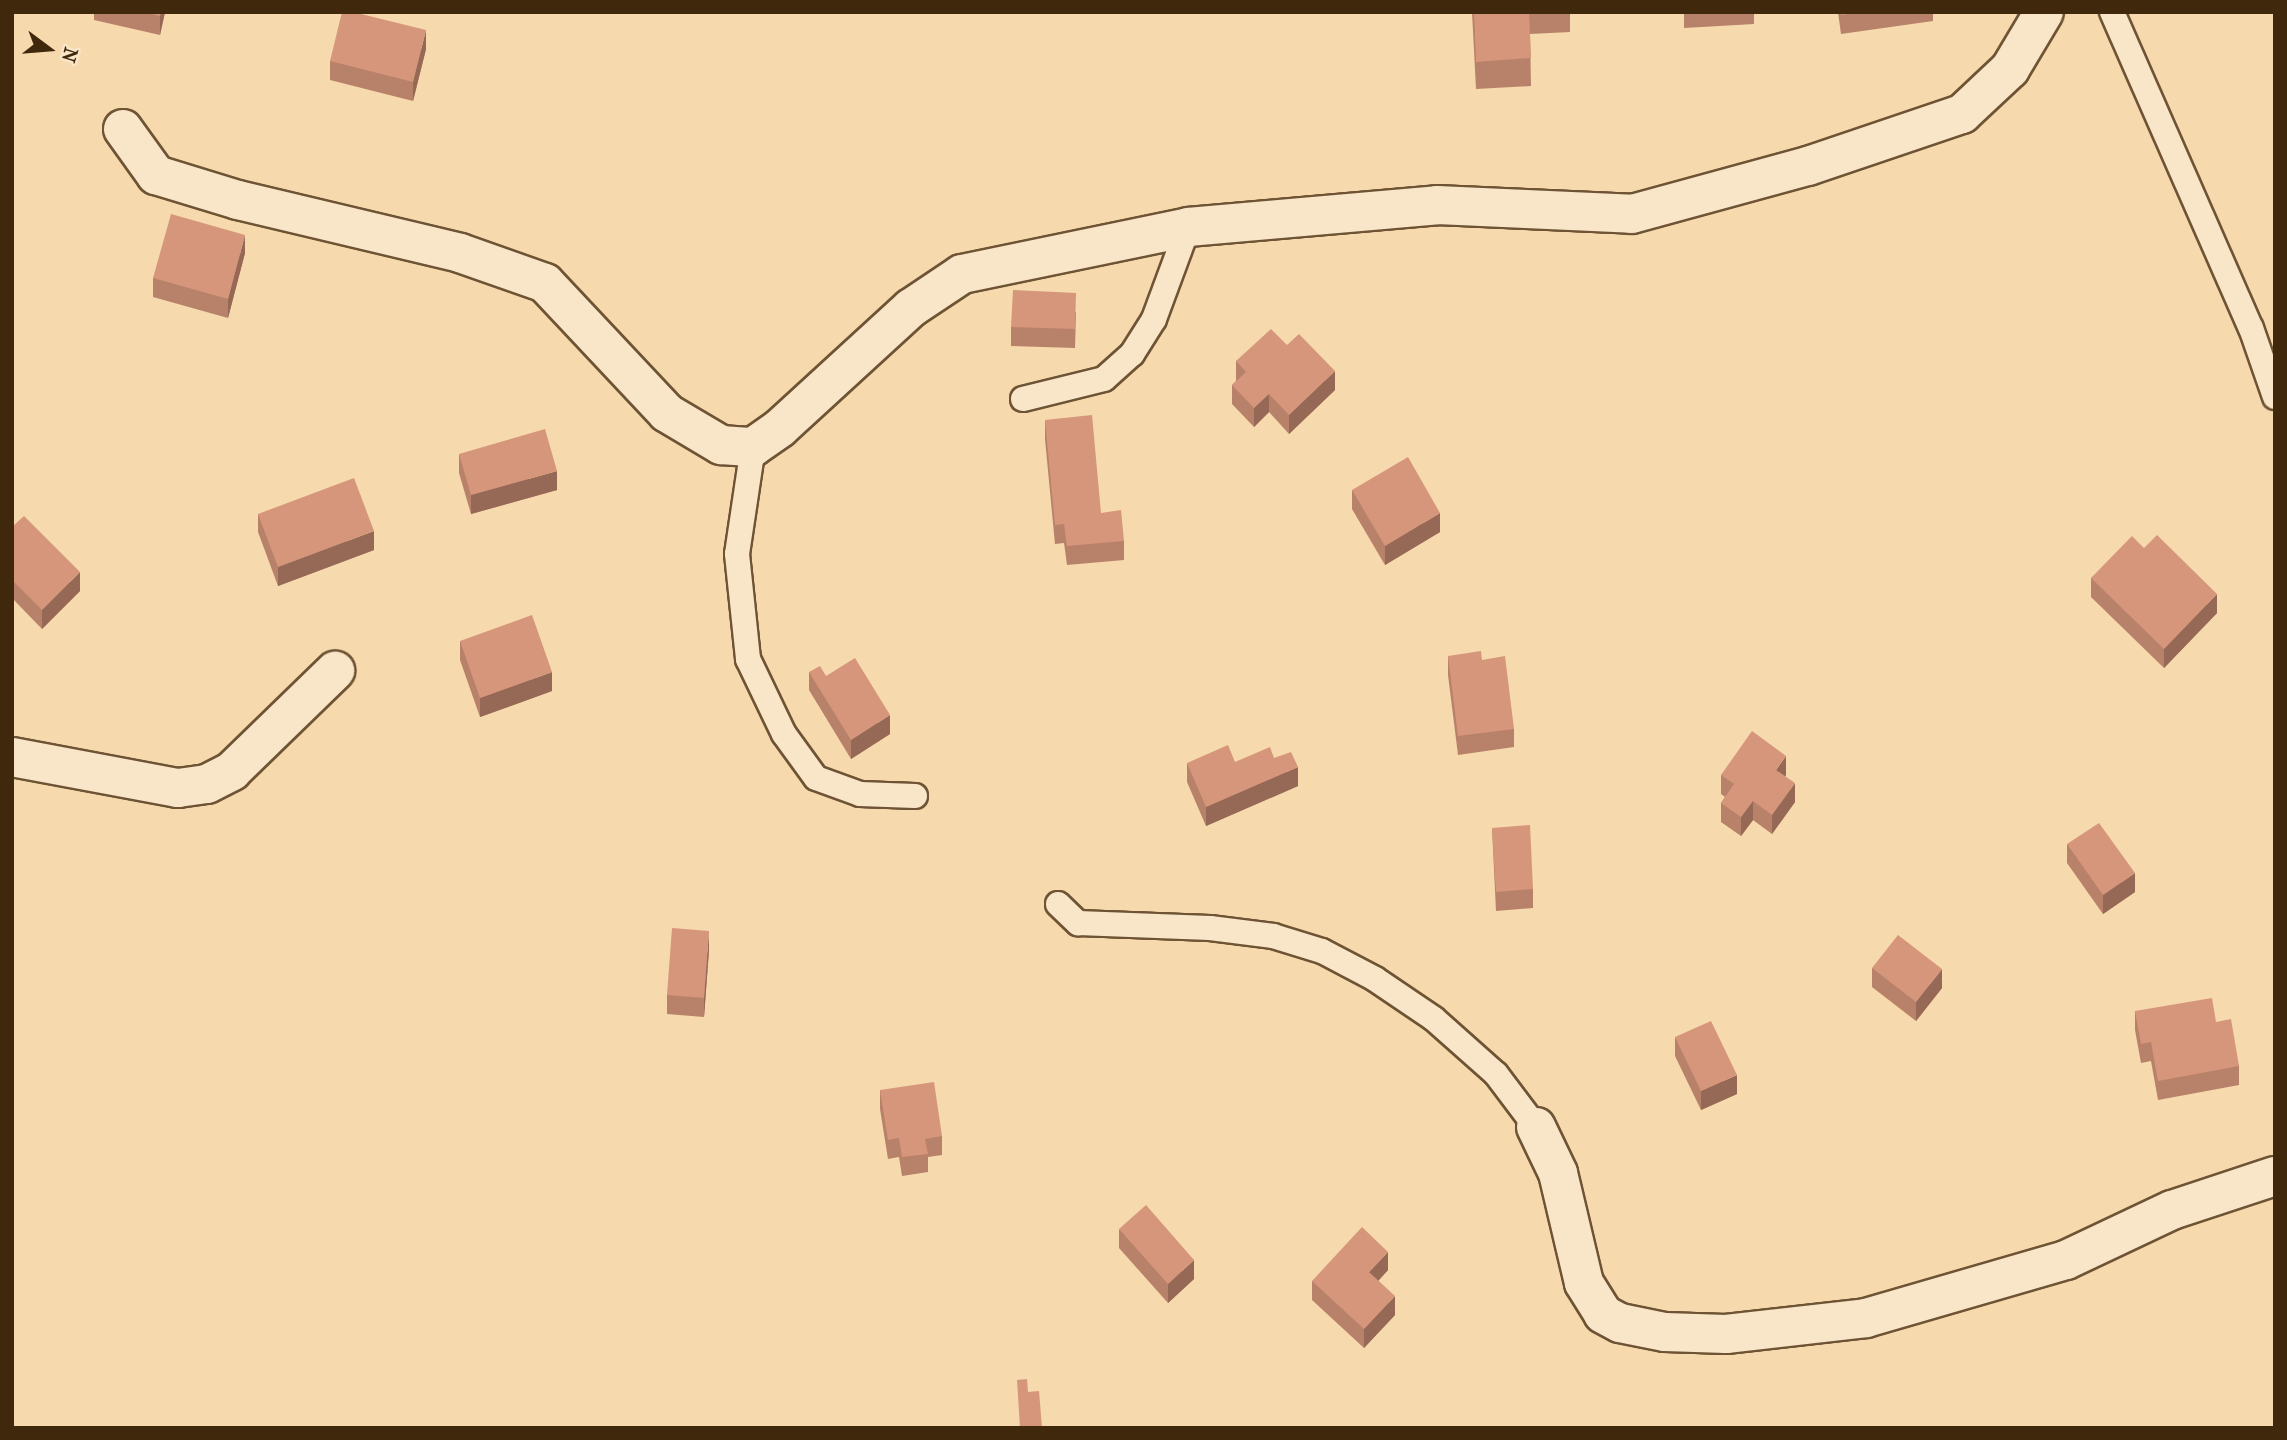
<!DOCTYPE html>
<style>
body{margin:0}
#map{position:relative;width:2287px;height:1440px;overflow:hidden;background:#f6d9ac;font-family:"IM FELL French Canon",serif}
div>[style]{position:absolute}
.roads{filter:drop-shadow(2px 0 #6e5434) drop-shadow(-2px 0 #6e5434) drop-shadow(0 2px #6e5434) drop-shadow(0 -2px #6e5434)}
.lane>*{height:24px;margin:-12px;padding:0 12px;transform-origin:12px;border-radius:12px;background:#f9e6c9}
.street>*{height:38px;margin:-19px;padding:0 19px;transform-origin:19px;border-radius:19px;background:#f9e6c9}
.wall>*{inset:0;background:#b8816a}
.shaded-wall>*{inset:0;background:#966956}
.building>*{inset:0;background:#d6967b}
span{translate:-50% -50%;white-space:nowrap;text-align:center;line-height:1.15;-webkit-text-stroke:6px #f9e6c9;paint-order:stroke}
.frame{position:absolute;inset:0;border:14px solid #40280c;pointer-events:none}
.north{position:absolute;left:14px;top:14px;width:70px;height:70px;-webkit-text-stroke:5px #f9e6c9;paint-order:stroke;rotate:106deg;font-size:19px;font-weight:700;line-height:28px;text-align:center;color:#40280c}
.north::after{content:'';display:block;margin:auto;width:24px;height:32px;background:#40280c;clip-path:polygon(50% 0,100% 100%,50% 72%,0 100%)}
</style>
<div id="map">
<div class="roads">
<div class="lane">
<i style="left:2112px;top:12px;width:345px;rotate:66.3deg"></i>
<i style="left:2251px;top:328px;width:73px;rotate:70.8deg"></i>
<i style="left:1023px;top:399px;width:83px;rotate:-13.9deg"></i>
<i style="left:1104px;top:379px;width:38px;rotate:-42deg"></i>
<i style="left:1132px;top:354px;width:41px;rotate:-57.8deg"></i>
<i style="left:1154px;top:319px;width:98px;rotate:-69.7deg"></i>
<i style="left:753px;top:447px;width:108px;rotate:98.5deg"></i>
<i style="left:737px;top:554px;width:106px;rotate:84deg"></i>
<i style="left:748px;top:659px;width:83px;rotate:64.4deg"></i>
<i style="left:784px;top:734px;width:54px;rotate:54deg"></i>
<i style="left:816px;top:778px;width:47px;rotate:20deg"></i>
<i style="left:860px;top:794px;width:55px;rotate:2.1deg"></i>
<i style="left:1058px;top:904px;width:28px;rotate:44deg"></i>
<i style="left:1078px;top:923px;width:132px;rotate:2.2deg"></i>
<i style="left:1210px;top:928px;width:64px;rotate:7.2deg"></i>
<i style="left:1273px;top:936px;width:51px;rotate:17deg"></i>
<i style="left:1322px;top:951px;width:60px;rotate:27.8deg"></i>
<i style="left:1375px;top:979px;width:71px;rotate:34.1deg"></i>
<i style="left:1434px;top:1019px;width:83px;rotate:41.6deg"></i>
<i style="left:1496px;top:1074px;width:66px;rotate:53deg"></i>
</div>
<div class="street">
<i style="left:123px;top:129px;width:57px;rotate:54.3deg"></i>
<i style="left:156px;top:175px;width:86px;rotate:17deg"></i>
<i style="left:238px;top:200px;width:228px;rotate:13.4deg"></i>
<i style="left:460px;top:253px;width:90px;rotate:19.4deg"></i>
<i style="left:545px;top:283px;width:178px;rotate:46.8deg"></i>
<i style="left:667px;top:413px;width:63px;rotate:30.7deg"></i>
<i style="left:721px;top:445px;width:32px;rotate:4deg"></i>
<i style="left:753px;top:447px;width:33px;rotate:-35deg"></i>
<i style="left:780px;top:428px;width:178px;rotate:-42.5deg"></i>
<i style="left:911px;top:308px;width:61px;rotate:-33.7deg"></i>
<i style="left:962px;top:274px;width:231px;rotate:-11.7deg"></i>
<i style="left:1188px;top:227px;width:250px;rotate:-5deg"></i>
<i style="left:1437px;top:205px;width:195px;rotate:2.6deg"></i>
<i style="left:1632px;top:214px;width:182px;rotate:-15.3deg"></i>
<i style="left:1808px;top:166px;width:163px;rotate:-18.7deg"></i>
<i style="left:1962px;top:114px;width:66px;rotate:-43.2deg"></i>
<i style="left:2010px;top:69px;width:66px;rotate:-59.2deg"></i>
<i style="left:12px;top:757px;width:169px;rotate:10.6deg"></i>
<i style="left:178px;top:788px;width:29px;rotate:-8deg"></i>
<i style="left:207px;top:784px;width:28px;rotate:-27deg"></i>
<i style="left:232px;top:771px;width:144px;rotate:-44.2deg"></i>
<i style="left:1536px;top:1127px;width:51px;rotate:64.4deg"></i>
<i style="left:1558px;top:1173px;width:113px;rotate:76.7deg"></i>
<i style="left:1584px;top:1283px;width:36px;rotate:58deg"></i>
<i style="left:1603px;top:1314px;width:19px;rotate:28deg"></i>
<i style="left:1620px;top:1323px;width:46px;rotate:11.3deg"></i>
<i style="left:1665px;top:1332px;width:61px;rotate:1.9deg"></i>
<i style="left:1726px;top:1334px;width:141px;rotate:-6.5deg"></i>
<i style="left:1866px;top:1318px;width:208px;rotate:-16.2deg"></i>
<i style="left:2066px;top:1260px;width:117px;rotate:-25.3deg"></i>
<i style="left:2172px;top:1210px;width:108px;rotate:-18.3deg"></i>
</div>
</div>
<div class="wall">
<i style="clip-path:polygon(94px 12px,165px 12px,160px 35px,94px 20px)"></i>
<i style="clip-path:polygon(1472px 12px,1570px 12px,1570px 32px,1530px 34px,1531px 86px,1476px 89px)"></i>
<i style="clip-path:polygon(1684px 12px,1754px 12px,1754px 24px,1684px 28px)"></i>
<i style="clip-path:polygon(1838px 12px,1933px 12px,1933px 21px,1841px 34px)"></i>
<i style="clip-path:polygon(426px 49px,413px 101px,330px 80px,330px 61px)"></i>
<i style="clip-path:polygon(245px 253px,228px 318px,153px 297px,153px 278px)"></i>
<i style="clip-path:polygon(1076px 312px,1075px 348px,1011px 346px,1011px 327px)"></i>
<i style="clip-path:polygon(1287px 345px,1335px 390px,1289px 434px,1269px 412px,1254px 427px,1232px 404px,1232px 385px,1236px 381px,1236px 361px)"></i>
<i style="clip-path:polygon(1045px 420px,1101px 513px,1124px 541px,1124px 560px,1067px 565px,1064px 543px,1055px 544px,1045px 439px)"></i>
<i style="clip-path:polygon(459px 454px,557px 490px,471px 514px,459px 473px)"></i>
<i style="clip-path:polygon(1352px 490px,1440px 532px,1385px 565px,1352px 509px)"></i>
<i style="clip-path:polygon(258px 514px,374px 550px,278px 586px,258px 532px)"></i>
<i style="clip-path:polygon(12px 527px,80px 591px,42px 629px,12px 598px)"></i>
<i style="clip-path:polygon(2144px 548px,2217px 613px,2164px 668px,2091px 597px,2091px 578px)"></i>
<i style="clip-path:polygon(460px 641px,552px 691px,480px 717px,460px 660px)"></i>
<i style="clip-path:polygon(1448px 656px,1482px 660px,1514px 729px,1514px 747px,1458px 755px,1448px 675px)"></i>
<i style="clip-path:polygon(809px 672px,826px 676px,890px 734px,851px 759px,809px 690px)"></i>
<i style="clip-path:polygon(1274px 758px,1298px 786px,1206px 826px,1187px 782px,1187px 763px,1235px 762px)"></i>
<i style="clip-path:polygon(1721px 775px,1786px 775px,1785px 776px,1795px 802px,1772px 834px,1753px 820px,1741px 836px,1721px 822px,1721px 803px,1725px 797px,1721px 794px)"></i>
<i style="clip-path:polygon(1492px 828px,1533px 889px,1533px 908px,1496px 911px)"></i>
<i style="clip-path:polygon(2067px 844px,2135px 892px,2103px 914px,2067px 863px)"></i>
<i style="clip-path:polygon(709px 950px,704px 1017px,667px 1014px,667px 995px)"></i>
<i style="clip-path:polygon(1872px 968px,1942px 988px,1916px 1021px,1872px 987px)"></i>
<i style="clip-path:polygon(2135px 1011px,2216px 1022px,2239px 1066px,2239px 1085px,2158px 1100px,2151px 1061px,2141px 1063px,2135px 1030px)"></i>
<i style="clip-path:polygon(1675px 1037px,1737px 1094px,1701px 1110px,1675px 1056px)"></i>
<i style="clip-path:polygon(880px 1090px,942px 1136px,942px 1155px,928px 1157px,928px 1172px,902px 1176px,899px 1157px,888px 1159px,880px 1109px)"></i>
<i style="clip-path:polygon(1119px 1229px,1194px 1279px,1168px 1303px,1119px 1248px)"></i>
<i style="clip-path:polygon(1388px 1270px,1378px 1281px,1395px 1315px,1364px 1348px,1312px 1300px,1312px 1281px)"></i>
</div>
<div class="shaded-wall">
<i style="clip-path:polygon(161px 12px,165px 12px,160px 35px,160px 16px)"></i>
<i style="clip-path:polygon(426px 30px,426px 49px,413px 101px,413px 82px)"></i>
<i style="clip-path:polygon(245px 235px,245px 253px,228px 318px,228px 299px)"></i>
<i style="clip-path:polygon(1335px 371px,1335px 390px,1289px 434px,1289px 415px)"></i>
<i style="clip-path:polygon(1269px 394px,1269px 412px,1254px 427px,1254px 408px)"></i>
<i style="clip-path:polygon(557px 471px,557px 490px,471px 514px,471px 495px)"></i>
<i style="clip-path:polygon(1440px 513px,1440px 532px,1385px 565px,1385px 546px)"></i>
<i style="clip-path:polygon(374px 531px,374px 550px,278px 586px,278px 567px)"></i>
<i style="clip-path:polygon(80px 572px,80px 591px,42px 629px,42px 610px)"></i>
<i style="clip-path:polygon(2217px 594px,2217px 613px,2164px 668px,2164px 649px)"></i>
<i style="clip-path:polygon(552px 672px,552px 691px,480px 717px,480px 698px)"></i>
<i style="clip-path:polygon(890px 715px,890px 734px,851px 759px,851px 740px)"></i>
<i style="clip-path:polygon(1786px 756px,1786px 775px,1776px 789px,1776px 770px)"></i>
<i style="clip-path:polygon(1298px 767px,1298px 786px,1206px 826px,1206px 807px)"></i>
<i style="clip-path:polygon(1795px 783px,1795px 802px,1772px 834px,1772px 815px)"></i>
<i style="clip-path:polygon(1753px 801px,1753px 820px,1741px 836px,1741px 817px)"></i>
<i style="clip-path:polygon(2135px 873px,2135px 892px,2103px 914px,2103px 895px)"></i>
<i style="clip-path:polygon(709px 931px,709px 950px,704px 1017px,704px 998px)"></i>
<i style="clip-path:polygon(1942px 969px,1942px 988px,1916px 1021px,1916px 1002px)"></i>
<i style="clip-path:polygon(1737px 1075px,1737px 1094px,1701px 1110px,1701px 1091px)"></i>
<i style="clip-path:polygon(1388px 1252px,1388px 1270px,1369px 1291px,1369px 1272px)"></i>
<i style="clip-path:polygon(1194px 1260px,1194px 1279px,1168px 1303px,1168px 1284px)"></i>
<i style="clip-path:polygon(1395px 1296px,1395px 1315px,1364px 1348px,1364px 1329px)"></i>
</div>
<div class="building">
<i style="clip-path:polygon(143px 12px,161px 12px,160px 16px)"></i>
<i style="clip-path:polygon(342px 12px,353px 12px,426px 30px,413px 82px,330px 61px)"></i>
<i style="clip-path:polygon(1474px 12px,1529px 12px,1531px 58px,1476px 62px)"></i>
<i style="clip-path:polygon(1841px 12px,1860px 12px,1841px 15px)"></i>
<i style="clip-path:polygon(171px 214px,245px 235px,228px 299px,153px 278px)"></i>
<i style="clip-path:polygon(1013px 290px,1076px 293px,1075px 329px,1011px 327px)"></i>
<i style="clip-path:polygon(1271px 329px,1287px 345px,1299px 334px,1335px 371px,1289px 415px,1269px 394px,1254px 408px,1232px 385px,1246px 372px,1236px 361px)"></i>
<i style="clip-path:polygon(1092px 415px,1101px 513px,1121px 510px,1124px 541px,1067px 546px,1064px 524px,1055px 525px,1045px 420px)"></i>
<i style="clip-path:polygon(545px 429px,557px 471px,471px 495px,459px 454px)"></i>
<i style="clip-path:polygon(1408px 457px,1440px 513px,1385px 546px,1352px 490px)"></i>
<i style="clip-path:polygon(354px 478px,374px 531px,278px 567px,258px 514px)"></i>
<i style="clip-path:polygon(24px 516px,80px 572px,42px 610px,12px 580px,12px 527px)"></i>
<i style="clip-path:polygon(2157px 535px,2217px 594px,2164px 649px,2091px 578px,2132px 536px,2144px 548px)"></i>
<i style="clip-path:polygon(532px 615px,552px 672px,480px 698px,460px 641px)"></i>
<i style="clip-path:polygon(1481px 651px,1482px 660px,1505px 656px,1514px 729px,1458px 736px,1448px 656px)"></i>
<i style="clip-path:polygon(855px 658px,890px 715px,851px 740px,809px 672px,820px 666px,826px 676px)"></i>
<i style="clip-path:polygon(1752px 731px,1786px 756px,1776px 770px,1795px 783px,1772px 815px,1753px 801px,1741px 817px,1721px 803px,1734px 784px,1721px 775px)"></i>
<i style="clip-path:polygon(1228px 745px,1235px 762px,1270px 747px,1274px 758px,1291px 752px,1298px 767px,1206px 807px,1187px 763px)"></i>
<i style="clip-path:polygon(2099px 823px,2135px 873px,2103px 895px,2067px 844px)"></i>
<i style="clip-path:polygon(1530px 825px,1533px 889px,1496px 892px,1492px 828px)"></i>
<i style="clip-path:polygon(672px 928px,709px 931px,704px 998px,667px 995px)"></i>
<i style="clip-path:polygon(1898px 935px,1942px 969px,1916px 1002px,1872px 968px)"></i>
<i style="clip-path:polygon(2212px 998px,2216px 1022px,2231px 1019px,2239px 1066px,2158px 1081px,2151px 1042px,2141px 1044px,2135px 1011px)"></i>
<i style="clip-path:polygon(1711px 1021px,1737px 1075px,1701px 1091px,1675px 1037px)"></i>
<i style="clip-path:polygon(934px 1082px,942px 1136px,925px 1139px,928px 1154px,902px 1157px,899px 1138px,888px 1140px,880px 1090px)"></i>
<i style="clip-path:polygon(1146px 1205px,1194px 1260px,1168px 1284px,1119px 1229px)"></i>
<i style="clip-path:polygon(1362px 1227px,1388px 1252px,1369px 1272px,1395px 1296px,1364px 1329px,1312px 1281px)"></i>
<i style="clip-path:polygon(1027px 1379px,1028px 1392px,1039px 1391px,1042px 1428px,1020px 1428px,1017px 1380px)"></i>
</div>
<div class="frame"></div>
<div class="north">N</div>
</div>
